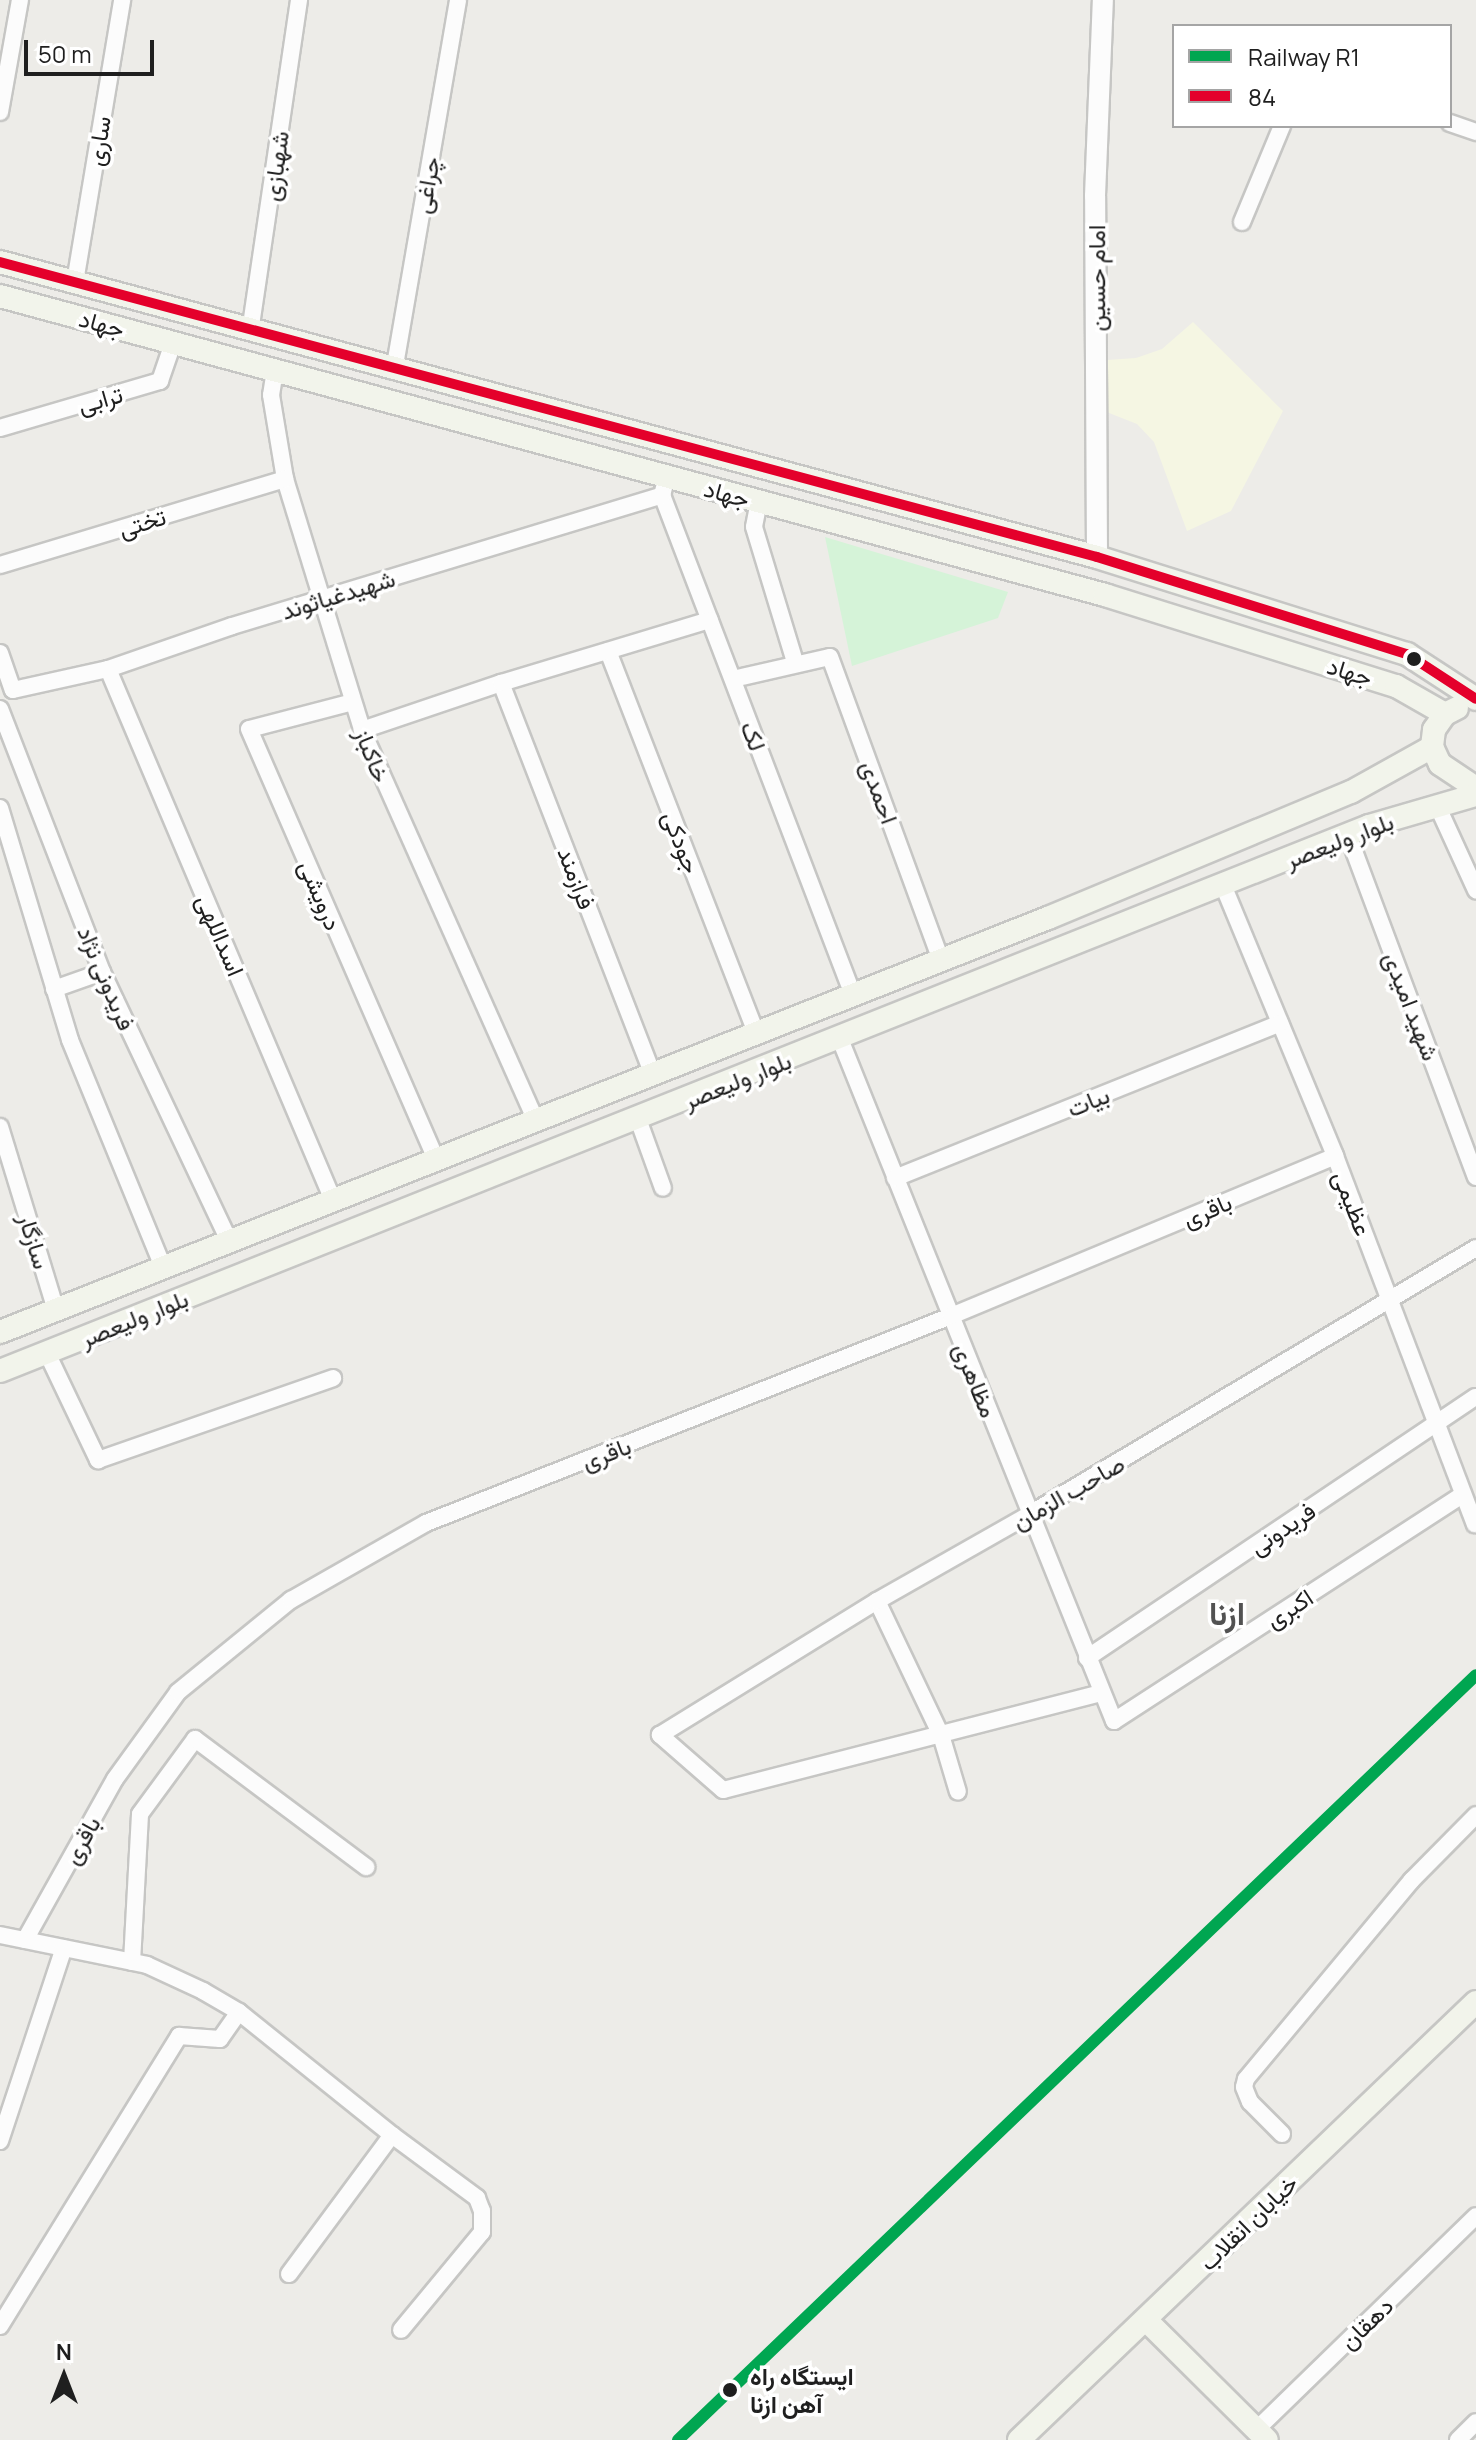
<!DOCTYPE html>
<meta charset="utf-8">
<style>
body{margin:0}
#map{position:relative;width:1476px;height:2440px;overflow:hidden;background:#edece8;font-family:Manrope,Vazirmatn,sans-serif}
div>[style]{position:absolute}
.education>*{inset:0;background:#f5f6e3}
.park>*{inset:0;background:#d5f3d8}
.roads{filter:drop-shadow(2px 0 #c6c6c4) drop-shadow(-2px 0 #c6c6c4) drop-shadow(0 2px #c6c6c4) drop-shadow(0 -2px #c6c6c4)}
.minor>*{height:16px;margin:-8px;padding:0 8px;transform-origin:8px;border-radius:8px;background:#fcfcfc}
.tertiary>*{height:20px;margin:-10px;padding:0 10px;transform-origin:10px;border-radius:10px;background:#fcfcfc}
.secondary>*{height:22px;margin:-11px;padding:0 11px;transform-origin:11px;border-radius:11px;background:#f2f4eb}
.bus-1>*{height:10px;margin:-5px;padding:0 5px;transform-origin:5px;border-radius:5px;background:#e4002b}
.rail-1>*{height:12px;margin:-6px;padding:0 6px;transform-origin:6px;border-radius:6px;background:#00a651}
.dots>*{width:22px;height:22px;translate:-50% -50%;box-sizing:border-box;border:4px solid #fff;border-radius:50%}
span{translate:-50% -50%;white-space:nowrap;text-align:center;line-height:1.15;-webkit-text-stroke:7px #fff;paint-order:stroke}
.street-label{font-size:24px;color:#1f1f1f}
.stop-label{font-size:24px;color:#1f1f1f;font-weight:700}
.left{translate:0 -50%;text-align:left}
.district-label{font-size:32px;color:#525252;font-weight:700}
.legend{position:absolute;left:1172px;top:24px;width:280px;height:104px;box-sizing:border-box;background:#fff;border:2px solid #a5a5a5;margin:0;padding:10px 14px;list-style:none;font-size:24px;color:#1f1f1f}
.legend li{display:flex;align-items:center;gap:16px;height:40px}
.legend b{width:40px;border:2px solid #a5a5a5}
.north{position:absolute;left:24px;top:2336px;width:80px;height:80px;-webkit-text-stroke:6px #fff;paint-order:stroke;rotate:0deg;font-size:22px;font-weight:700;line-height:32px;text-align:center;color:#1f1f1f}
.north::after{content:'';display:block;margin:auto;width:28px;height:36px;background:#1f1f1f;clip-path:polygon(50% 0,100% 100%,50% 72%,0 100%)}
.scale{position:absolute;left:24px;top:40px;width:130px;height:36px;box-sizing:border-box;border:4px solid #1f1f1f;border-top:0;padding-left:10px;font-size:24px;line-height:28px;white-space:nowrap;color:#1f1f1f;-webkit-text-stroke:6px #fff;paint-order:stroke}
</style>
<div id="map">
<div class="education">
<i style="clip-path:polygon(1193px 322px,1283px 411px,1231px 511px,1187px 531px,1154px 442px,1137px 424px,1104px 411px,1107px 360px,1136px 358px,1162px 349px)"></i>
</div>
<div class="park">
<i style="clip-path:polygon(825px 537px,1008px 592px,998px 618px,852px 666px)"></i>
</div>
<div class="roads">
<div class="minor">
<i style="left:0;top:112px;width:114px;rotate:-79.9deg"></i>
<i style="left:1450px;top:123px;width:28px;rotate:19deg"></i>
<i style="left:1242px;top:222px;width:104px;rotate:-67.4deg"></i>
<i style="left:75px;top:282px;width:286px;rotate:-80.5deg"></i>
<i style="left:250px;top:332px;width:336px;rotate:-81.6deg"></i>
<i style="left:275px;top:370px;width:25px;rotate:99deg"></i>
<i style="left:271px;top:395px;width:85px;rotate:80.5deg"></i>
<i style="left:285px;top:479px;width:263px;rotate:72.9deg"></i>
<i style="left:362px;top:730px;width:427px;rotate:66deg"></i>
<i style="left:394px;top:371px;width:376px;rotate:-80.2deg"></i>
<i style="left:0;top:428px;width:167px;rotate:-16.4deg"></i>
<i style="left:160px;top:381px;width:40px;rotate:-71.1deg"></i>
<i style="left:665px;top:484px;width:11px;rotate:105deg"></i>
<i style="left:662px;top:495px;width:535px;rotate:69.09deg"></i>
<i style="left:759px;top:501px;width:26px;rotate:101deg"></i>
<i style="left:754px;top:527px;width:141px;rotate:73.1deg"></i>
<i style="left:0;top:565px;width:298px;rotate:-16.8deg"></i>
<i style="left:608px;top:651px;width:410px;rotate:68.8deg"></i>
<i style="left:0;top:653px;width:39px;rotate:71deg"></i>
<i style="left:13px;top:690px;width:97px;rotate:-12.5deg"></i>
<i style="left:108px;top:669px;width:131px;rotate:-19.1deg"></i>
<i style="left:232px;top:626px;width:450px;rotate:-16.9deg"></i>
<i style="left:108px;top:669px;width:577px;rotate:67.04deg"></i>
<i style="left:733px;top:679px;width:99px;rotate:-12.8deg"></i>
<i style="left:830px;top:657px;width:323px;rotate:69.9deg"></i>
<i style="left:501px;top:683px;width:420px;rotate:68.8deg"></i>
<i style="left:353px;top:702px;width:107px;rotate:165.4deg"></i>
<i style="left:249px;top:729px;width:470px;rotate:66.5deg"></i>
<i style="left:0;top:709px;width:282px;rotate:68.8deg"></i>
<i style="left:102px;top:972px;width:297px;rotate:64.7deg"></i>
<i style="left:362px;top:730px;width:147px;rotate:-18.7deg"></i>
<i style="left:501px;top:683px;width:218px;rotate:-16.8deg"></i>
<i style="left:1437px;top:805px;width:94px;rotate:65.4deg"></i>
<i style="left:0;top:808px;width:242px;rotate:73.2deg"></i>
<i style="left:70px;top:1040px;width:245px;rotate:67.7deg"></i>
<i style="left:1348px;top:835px;width:365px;rotate:69.5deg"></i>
<i style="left:1223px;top:885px;width:293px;rotate:67.5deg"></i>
<i style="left:1335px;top:1156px;width:394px;rotate:69.2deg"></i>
<i style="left:54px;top:989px;width:51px;rotate:-19.5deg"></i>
<i style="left:840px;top:1039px;width:735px;rotate:68.11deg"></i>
<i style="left:1114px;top:1721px;width:416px;rotate:-33deg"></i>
<i style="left:638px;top:1119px;width:73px;rotate:70.1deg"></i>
<i style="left:0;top:1127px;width:191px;rotate:73deg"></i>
<i style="left:895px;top:1178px;width:415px;rotate:-21.9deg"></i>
<i style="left:47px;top:1353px;width:119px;rotate:64.5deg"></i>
<i style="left:98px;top:1460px;width:249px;rotate:-19.2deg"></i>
<i style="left:877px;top:1601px;width:148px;rotate:64.5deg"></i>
<i style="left:941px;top:1735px;width:59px;rotate:73.4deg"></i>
<i style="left:1087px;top:1658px;width:468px;rotate:-33.9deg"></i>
<i style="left:1101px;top:1693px;width:390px;rotate:165.6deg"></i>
<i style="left:723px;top:1790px;width:84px;rotate:-138.9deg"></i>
<i style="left:660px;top:1735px;width:255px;rotate:-31.7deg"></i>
<i style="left:877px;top:1601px;width:176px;rotate:-29.6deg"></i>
<i style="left:1030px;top:1514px;width:519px;rotate:-30.81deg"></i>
<i style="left:0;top:1935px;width:150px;rotate:11.5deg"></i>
<i style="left:147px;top:1965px;width:62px;rotate:24.9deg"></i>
<i style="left:203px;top:1991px;width:42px;rotate:30.3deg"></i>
<i style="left:239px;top:2012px;width:196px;rotate:38.8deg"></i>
<i style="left:392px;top:2135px;width:106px;rotate:36.5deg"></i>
<i style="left:477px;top:2198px;width:14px;rotate:69deg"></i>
<i style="left:482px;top:2211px;width:21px;rotate:90deg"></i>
<i style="left:482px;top:2232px;width:127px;rotate:129.6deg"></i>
<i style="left:25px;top:1940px;width:184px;rotate:-60.8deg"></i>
<i style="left:115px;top:1779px;width:107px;rotate:-54.1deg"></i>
<i style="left:178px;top:1692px;width:146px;rotate:-39.2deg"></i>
<i style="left:291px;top:1600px;width:155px;rotate:-29.7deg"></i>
<i style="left:426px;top:1523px;width:564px;rotate:-21.52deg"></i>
<i style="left:951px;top:1316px;width:416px;rotate:-22.6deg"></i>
<i style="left:132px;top:1962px;width:148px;rotate:-86.9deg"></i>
<i style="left:140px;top:1814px;width:93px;rotate:-53.7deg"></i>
<i style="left:195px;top:1739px;width:214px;rotate:36.8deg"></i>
<i style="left:1282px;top:2134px;width:45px;rotate:-135deg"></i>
<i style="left:1250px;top:2102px;width:16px;rotate:-112deg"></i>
<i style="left:1244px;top:2087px;width:8px;rotate:-76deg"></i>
<i style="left:1246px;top:2079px;width:259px;rotate:-50.2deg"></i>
<i style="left:1412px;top:1880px;width:91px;rotate:-45.4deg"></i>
<i style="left:0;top:2141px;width:203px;rotate:-71.7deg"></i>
<i style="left:289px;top:2274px;width:173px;rotate:-53.5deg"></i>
<i style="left:0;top:2326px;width:341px;rotate:-58.3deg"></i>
<i style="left:179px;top:2036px;width:41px;rotate:4.2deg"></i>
<i style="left:220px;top:2039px;width:33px;rotate:-55deg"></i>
<i style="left:1257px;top:2429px;width:305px;rotate:-44.2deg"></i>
<i style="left:1458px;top:2440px;width:25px;rotate:-45deg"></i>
</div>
<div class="tertiary">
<i style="left:1097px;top:557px;width:361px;rotate:-90.3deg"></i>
<i style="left:1095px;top:196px;width:196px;rotate:-87.7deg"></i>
</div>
<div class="secondary">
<i style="left:0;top:262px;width:1136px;rotate:15.05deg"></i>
<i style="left:1097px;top:557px;width:325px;rotate:17.4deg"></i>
<i style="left:1407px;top:654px;width:82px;rotate:33.1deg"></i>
<i style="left:0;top:296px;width:1145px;rotate:15.14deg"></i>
<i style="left:1105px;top:595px;width:305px;rotate:17.4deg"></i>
<i style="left:1396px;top:686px;width:56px;rotate:29.7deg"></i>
<i style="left:1457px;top:708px;width:13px;rotate:153deg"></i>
<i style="left:1445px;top:714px;width:19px;rotate:125deg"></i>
<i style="left:1434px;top:730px;width:17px;rotate:97deg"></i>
<i style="left:1432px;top:747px;width:19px;rotate:65deg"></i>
<i style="left:1440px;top:764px;width:43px;rotate:33.7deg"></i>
<i style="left:0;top:1332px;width:1127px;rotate:-21.56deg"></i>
<i style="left:1048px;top:918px;width:328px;rotate:-22.6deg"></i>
<i style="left:1351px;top:792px;width:93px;rotate:-29.1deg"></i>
<i style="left:0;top:1371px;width:1473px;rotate:-21.71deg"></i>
<i style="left:1369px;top:826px;width:111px;rotate:-16.2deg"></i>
<i style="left:1146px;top:2320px;width:170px;rotate:44.8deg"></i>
<i style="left:1019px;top:2440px;width:633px;rotate:-43.78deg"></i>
</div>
</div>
<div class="bus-1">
<i style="left:0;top:262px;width:1136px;rotate:15.05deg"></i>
<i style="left:1097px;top:557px;width:325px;rotate:17.4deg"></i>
<i style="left:1407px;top:654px;width:82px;rotate:33.1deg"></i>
</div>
<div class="rail-1">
<i style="left:678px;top:2440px;width:1105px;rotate:-43.79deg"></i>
</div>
<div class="dots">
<i style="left:1414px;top:659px;background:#1f1f1f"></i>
<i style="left:730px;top:2390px;background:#1f1f1f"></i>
</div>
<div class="street-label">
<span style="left:98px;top:141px;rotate:-81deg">ساری</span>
<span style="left:275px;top:166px;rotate:-82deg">شهبازی</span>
<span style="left:426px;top:185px;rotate:-80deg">چراغی</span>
<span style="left:1096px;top:278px;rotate:-90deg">امام حسین</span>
<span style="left:102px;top:323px;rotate:15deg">جهاد</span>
<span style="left:100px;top:399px;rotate:-16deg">ترابی</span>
<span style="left:727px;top:493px;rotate:15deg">جهاد</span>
<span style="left:142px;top:522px;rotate:-17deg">تختی</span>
<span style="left:338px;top:594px;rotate:-17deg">شهید‌غیاثوند</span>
<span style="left:1350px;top:671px;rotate:17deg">جهاد</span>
<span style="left:754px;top:736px;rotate:69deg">لک</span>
<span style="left:373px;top:755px;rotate:68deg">خاکباز</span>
<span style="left:880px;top:792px;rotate:70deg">احمدی</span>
<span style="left:1339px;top:840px;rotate:-21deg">بلوار ولیعصر</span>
<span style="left:682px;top:842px;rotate:69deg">جودکی</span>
<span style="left:577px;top:878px;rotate:69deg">فرازمند</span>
<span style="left:321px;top:895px;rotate:67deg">درویشی</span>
<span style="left:221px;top:935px;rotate:67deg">اسداللهی</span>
<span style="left:107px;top:978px;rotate:67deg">فریدونی نژاد</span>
<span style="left:1412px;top:1006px;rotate:69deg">شهید امیدی</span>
<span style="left:737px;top:1080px;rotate:-22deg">بلوار ولیعصر</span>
<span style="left:1088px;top:1101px;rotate:-22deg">بیات</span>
<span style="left:1353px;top:1203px;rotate:69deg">عظیمی</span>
<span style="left:1207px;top:1210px;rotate:-23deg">باقری</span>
<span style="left:35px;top:1241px;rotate:73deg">سازگار</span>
<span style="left:134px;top:1318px;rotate:-22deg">بلوار ولیعصر</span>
<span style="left:976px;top:1380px;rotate:68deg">مظاهری</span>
<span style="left:606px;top:1453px;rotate:-21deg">باقری</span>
<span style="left:1068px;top:1492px;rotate:-30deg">صاحب الزمان</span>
<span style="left:1282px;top:1528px;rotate:-34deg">فریدونی</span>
<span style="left:1289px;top:1608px;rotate:-33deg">اکبری</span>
<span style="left:81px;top:1840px;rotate:-61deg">باقری</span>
<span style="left:1248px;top:2222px;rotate:-44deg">خیابان انقلاب</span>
<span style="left:1366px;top:2323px;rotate:-44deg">دهقان</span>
</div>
<div class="stop-label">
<span class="left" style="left:750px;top:2390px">ایستگاه راه<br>آهن ازنا</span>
</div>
<div class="district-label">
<span style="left:1227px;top:1613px">ازنا</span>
</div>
<ul class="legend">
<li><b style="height:10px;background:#00a651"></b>Railway R1</li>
<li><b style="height:10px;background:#e4002b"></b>84</li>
</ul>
<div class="north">N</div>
<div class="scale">50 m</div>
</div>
